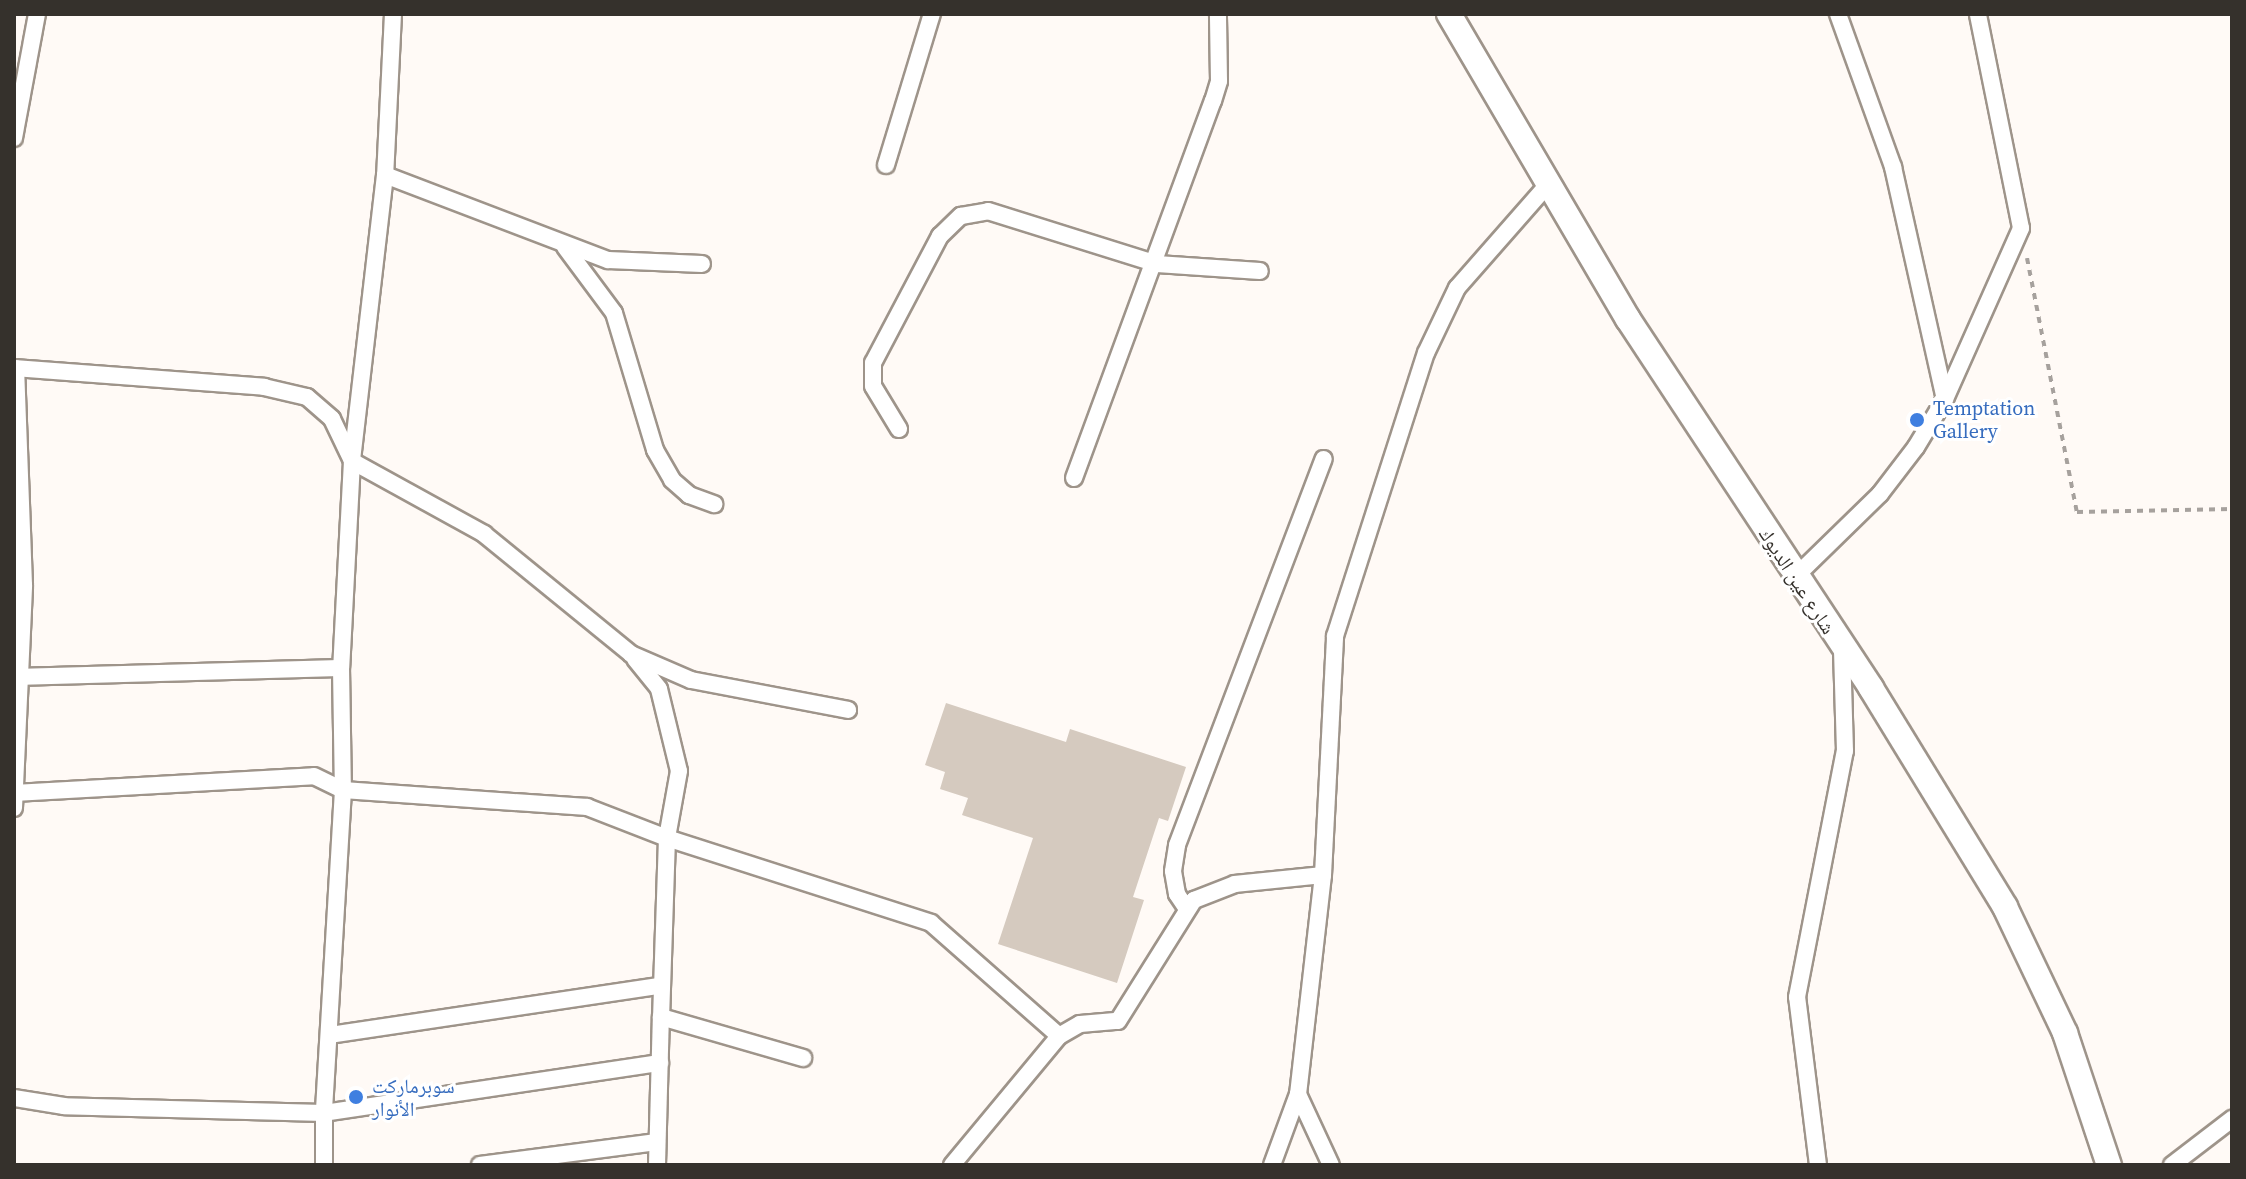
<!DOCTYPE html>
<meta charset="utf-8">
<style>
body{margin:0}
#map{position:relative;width:2246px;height:1179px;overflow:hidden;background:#fffaf6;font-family:"Source Serif 4","Noto Naskh Arabic",serif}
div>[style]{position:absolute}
.building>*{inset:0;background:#d5cabf}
.path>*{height:4px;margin-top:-2px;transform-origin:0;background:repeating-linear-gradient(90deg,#a6a19d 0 6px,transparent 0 12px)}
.roads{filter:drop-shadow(2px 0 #9e948a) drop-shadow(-2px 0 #9e948a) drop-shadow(0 2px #9e948a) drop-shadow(0 -2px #9e948a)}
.minor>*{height:16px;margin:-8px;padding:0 8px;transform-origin:8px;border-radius:8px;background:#fff}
.secondary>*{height:24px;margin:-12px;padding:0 12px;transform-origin:12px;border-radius:12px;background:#fff}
.dots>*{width:22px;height:22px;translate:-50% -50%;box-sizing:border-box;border:4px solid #fff;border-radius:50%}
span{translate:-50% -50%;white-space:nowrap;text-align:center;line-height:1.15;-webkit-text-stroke:6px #fff;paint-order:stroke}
.shop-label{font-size:20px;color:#366cbe}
.left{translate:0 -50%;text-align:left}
.street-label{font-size:20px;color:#35312c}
.frame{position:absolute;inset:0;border:16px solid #35312c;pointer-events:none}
</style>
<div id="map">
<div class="building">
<i style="clip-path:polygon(946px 703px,1066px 742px,1070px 729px,1186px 767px,1168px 821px,1159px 818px,1133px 897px,1144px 900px,1117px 983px,998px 944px,1033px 838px,962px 815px,968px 798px,940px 789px,945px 772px,925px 765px)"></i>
</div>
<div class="path">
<i style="left:2027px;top:258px;width:259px;rotate:78.9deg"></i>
<i style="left:2077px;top:512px;width:155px;rotate:-1.1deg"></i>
</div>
<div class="roads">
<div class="minor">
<i style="left:393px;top:14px;width:161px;rotate:92.8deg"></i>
<i style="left:385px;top:175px;width:288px;rotate:96.6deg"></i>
<i style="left:352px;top:461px;width:151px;rotate:28.9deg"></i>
<i style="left:484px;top:534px;width:190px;rotate:39.2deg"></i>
<i style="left:631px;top:654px;width:65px;rotate:23.4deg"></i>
<i style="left:691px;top:680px;width:160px;rotate:10.8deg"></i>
<i style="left:1838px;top:14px;width:163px;rotate:70.2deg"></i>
<i style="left:1893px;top:167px;width:238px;rotate:77.4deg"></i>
<i style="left:14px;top:138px;width:126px;rotate:-79.5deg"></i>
<i style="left:886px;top:165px;width:158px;rotate:-73.1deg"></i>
<i style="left:385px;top:175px;width:239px;rotate:20.9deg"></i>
<i style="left:608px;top:260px;width:94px;rotate:2.4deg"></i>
<i style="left:565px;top:247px;width:82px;rotate:53.4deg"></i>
<i style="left:614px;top:313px;width:143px;rotate:73.3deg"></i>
<i style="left:655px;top:450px;width:34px;rotate:60deg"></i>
<i style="left:672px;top:480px;width:23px;rotate:41deg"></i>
<i style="left:689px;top:495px;width:27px;rotate:20deg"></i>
<i style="left:14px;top:368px;width:251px;rotate:4.3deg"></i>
<i style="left:264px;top:387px;width:44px;rotate:13.1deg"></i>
<i style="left:307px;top:397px;width:33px;rotate:41deg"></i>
<i style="left:332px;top:419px;width:47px;rotate:64.5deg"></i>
<i style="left:352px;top:461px;width:207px;rotate:93deg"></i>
<i style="left:341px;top:668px;width:122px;rotate:89.1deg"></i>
<i style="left:343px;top:790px;width:324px;rotate:93.4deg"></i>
<i style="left:324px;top:1113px;width:260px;rotate:-178.5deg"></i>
<i style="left:64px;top:1106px;width:51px;rotate:-170.9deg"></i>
<i style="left:899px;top:429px;width:50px;rotate:-121.2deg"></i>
<i style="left:873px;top:386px;width:23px;rotate:-90deg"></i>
<i style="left:873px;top:363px;width:144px;rotate:-62.2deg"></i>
<i style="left:940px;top:236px;width:29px;rotate:-44deg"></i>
<i style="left:961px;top:216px;width:27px;rotate:-10deg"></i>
<i style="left:988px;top:211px;width:177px;rotate:17.4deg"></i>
<i style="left:1157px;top:264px;width:103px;rotate:3.9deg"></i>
<i style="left:1074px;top:478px;width:402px;rotate:-69.8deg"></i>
<i style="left:1213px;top:101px;width:21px;rotate:-73deg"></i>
<i style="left:1219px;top:81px;width:67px;rotate:-90.9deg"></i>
<i style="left:1795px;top:577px;width:119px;rotate:-44.3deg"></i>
<i style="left:1880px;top:494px;width:59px;rotate:-52.5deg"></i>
<i style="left:1916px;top:447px;width:56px;rotate:-58.9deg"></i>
<i style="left:1945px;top:399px;width:187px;rotate:-66deg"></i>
<i style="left:2021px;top:228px;width:218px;rotate:-101.4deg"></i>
<i style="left:635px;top:659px;width:38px;rotate:51deg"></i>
<i style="left:659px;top:689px;width:84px;rotate:76.3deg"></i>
<i style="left:679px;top:771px;width:68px;rotate:100.2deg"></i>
<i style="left:667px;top:838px;width:179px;rotate:91.9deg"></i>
<i style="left:661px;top:1017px;width:148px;rotate:16.1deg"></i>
<i style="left:14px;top:677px;width:327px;rotate:-1.6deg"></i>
<i style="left:14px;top:793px;width:300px;rotate:-3.2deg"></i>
<i style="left:314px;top:776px;width:32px;rotate:26deg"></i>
<i style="left:343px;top:790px;width:245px;rotate:4deg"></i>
<i style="left:587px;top:807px;width:86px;rotate:21.2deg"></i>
<i style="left:667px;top:838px;width:277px;rotate:17.8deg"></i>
<i style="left:931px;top:923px;width:171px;rotate:41.4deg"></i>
<i style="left:14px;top:808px;width:223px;rotate:-87.4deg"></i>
<i style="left:24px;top:585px;width:217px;rotate:-92.1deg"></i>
<i style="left:1323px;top:875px;width:220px;rotate:96.5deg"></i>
<i style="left:1298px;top:1094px;width:78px;rotate:65.1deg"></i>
<i style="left:1187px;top:909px;width:18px;rotate:-124deg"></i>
<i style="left:1177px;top:894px;width:23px;rotate:-100deg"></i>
<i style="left:1173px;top:871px;width:26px;rotate:-81deg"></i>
<i style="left:1177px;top:845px;width:413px;rotate:-69.2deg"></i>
<i style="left:330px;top:1035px;width:333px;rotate:-8.5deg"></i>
<i style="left:324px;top:1165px;width:52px;rotate:-90deg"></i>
<i style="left:324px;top:1113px;width:340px;rotate:-8.5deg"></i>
<i style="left:480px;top:1165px;width:178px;rotate:-7.4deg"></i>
<i style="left:657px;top:1165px;width:148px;rotate:-88.5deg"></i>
<i style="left:952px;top:1165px;width:168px;rotate:-50.3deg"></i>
<i style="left:1059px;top:1036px;width:24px;rotate:-30deg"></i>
<i style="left:1080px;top:1024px;width:38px;rotate:-5deg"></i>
<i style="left:1118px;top:1021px;width:143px;rotate:-57.9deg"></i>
<i style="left:1194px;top:900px;width:44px;rotate:-21.3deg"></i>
<i style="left:1235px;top:884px;width:88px;rotate:-5.8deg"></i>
<i style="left:1323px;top:875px;width:239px;rotate:-87.1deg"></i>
<i style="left:1335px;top:636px;width:297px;rotate:-72.2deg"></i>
<i style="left:1426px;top:353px;width:72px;rotate:-64.5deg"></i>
<i style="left:1457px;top:288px;width:141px;rotate:-48.7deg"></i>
<i style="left:1272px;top:1165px;width:76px;rotate:-69.9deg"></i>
<i style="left:1818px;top:1165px;width:169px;rotate:-97.1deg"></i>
<i style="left:1797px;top:997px;width:251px;rotate:-79deg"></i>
<i style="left:1845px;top:751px;width:102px;rotate:-91.7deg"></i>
<i style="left:2172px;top:1165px;width:76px;rotate:-37.5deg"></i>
</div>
<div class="secondary">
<i style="left:1449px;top:14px;width:354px;rotate:59.6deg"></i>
<i style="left:1628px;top:319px;width:442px;rotate:56.6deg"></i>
<i style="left:1871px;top:688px;width:257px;rotate:58.5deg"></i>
<i style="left:2005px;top:907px;width:140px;rotate:64.5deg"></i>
<i style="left:2065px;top:1033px;width:139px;rotate:71.6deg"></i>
</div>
</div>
<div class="dots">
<i style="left:1917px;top:420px;background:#3f7fe0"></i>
<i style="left:356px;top:1097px;background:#3f7fe0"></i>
</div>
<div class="shop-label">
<span class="left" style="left:1933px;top:420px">Temptation<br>Gallery</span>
<span class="left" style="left:372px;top:1098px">سوبرماركت<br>الأنوار</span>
</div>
<div class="street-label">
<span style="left:1797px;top:581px;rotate:57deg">شارع عين الديوك</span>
</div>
<div class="frame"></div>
</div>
